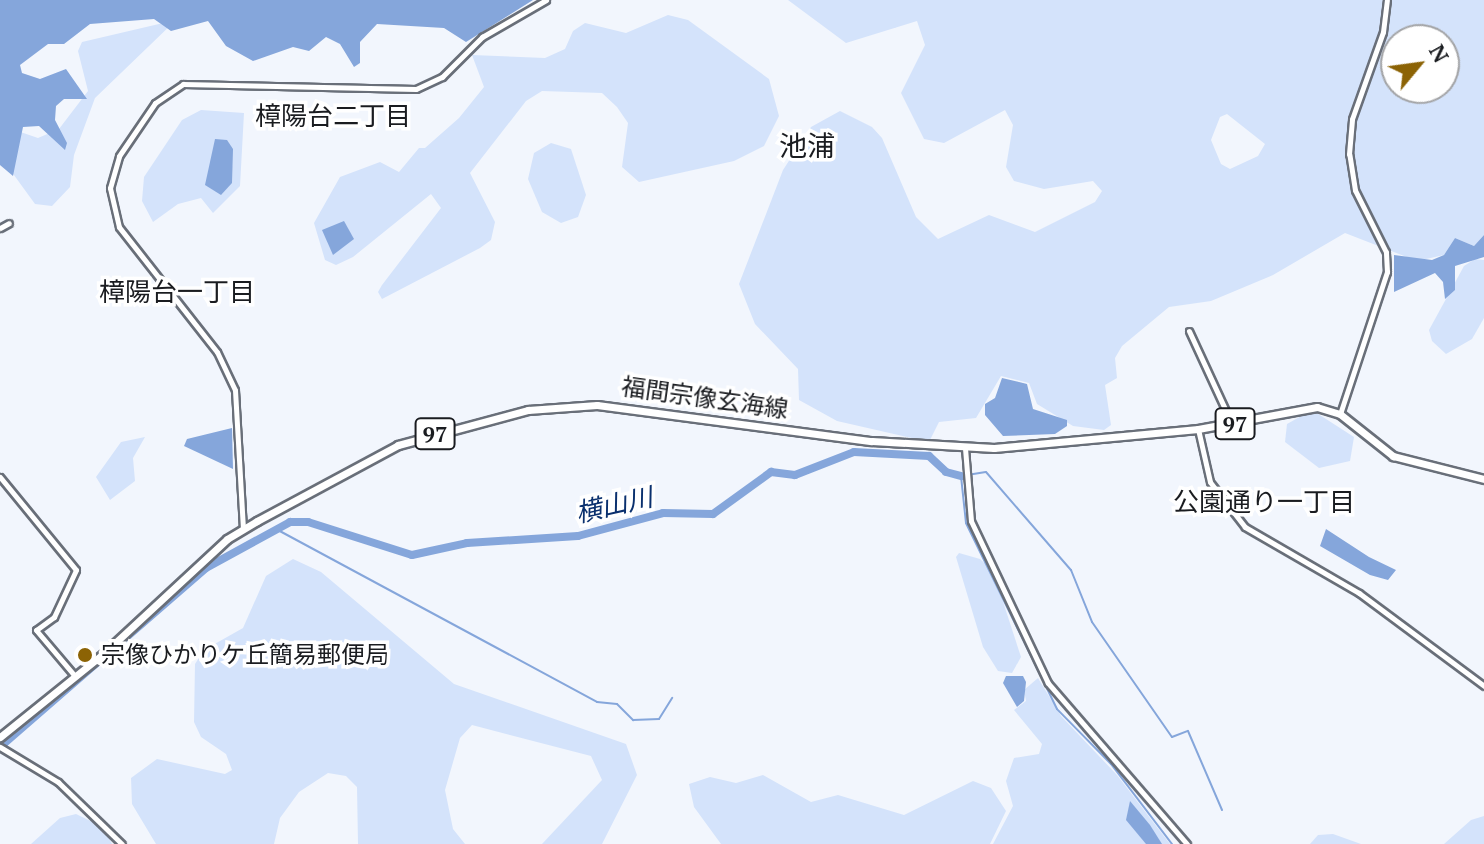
<!DOCTYPE html>
<meta charset="utf-8">
<style>
body{margin:0}
#map{position:relative;width:1484px;height:844px;overflow:hidden;background:#f2f6fd;font-family:"PT Serif","Noto Sans JP",serif}
div>[style]{position:absolute}
.green>*{inset:0;background:#d4e3fb}
.water>*{inset:0;background:#85a6db}
.stream>*{height:2px;margin:-1px;padding:0 1px;transform-origin:1px;border-radius:1px;background:#85a6db}
.river>*{height:8px;margin:-4px;padding:0 4px;transform-origin:4px;border-radius:4px;background:#85a6db}
.roads{filter:drop-shadow(2px 0 #696f79) drop-shadow(-2px 0 #696f79) drop-shadow(0 2px #696f79) drop-shadow(0 -2px #696f79)}
.tertiary>*{height:5px;margin:-2.5px;padding:0 2.5px;transform-origin:2.5px;border-radius:2.5px;background:#fff}
.primary>*{height:7px;margin:-3.5px;padding:0 3.5px;transform-origin:3.5px;border-radius:3.5px;background:#fff}
.dots>*{width:22px;height:22px;translate:-50% -50%;box-sizing:border-box;border:4px solid #fff;border-radius:50%}
span{translate:-50% -50%;white-space:nowrap;text-align:center;line-height:1.15;-webkit-text-stroke:7px #fff;paint-order:stroke}
.shield-label span{padding:2px 6px;background:#fff;border:2px solid;border-radius:6px;-webkit-text-stroke-width:0}
.shield-label{font-size:22px;color:#1a1c20;font-weight:700}
.street-label{font-size:24px;color:#1a1c20}
.poi-label{font-size:24px;color:#1a1c20}
.left{translate:0 -50%;text-align:left}
.neighbourhood-label{font-size:26px;color:#1a1c20}
.water-label{font-size:26px;color:#0a306e;font-style:italic}
.quarter-label{font-size:28px;color:#1a1c20}
.north{position:absolute;left:1380px;top:24px;width:80px;height:80px;box-sizing:border-box;background:#fff;border:2px solid #a3a4a6;border-radius:50%;rotate:61deg;font-size:22px;font-weight:700;line-height:32px;text-align:center;color:#1a1c20}
.north::after{content:'';display:block;margin:auto;width:28px;height:36px;background:#8c6305;clip-path:polygon(50% 0,100% 100%,50% 72%,0 100%)}
</style>
<div id="map">
<div class="green">
<i style="clip-path:polygon(evenodd,788px 0,1484px 0,1484px 235px,1474px 246px,1455px 238px,1444px 255px,1417px 261px,1345px 233px,1273px 275px,1211px 301px,1169px 307px,1122px 346px,1115px 358px,1117px 378px,1105px 385px,1111px 425px,1104px 430px,1073px 426px,1037px 404px,1029px 383px,1001px 376px,976px 418px,939px 422px,929px 442px,837px 421px,799px 400px,798px 369px,755px 324px,739px 284px,783px 170px,811px 127px,840px 111px,872px 127px,882px 138px,916px 217px,938px 239px,989px 215px,1035px 232px,1095px 202px,1102px 191px,1093px 181px,1044px 189px,1014px 181px,1006px 167px,1013px 125px,1005px 110px,944px 143px,924px 139px,901px 93px,925px 45px,917px 21px,846px 43px,788px 0,1396px 40px,1444px 40px,1444px 88px,1396px 88px,1396px 40px,788px 0,1227px 114px,1265px 144px,1258px 156px,1230px 169px,1221px 164px,1211px 140px,1220px 117px,1227px 114px)"></i>
<i style="clip-path:polygon(668px 15px,688px 20px,769px 79px,779px 116px,764px 146px,734px 161px,639px 182px,622px 167px,628px 123px,617px 107px,602px 93px,542px 91px,526px 101px,470px 173px,495px 222px,491px 240px,480px 248px,382px 299px,378px 292px,382px 285px,441px 208px,431px 194px,353px 257px,336px 265px,325px 260px,314px 223px,340px 177px,380px 162px,399px 172px,419px 148px,425px 148px,459px 118px,484px 87px,472px 55px,545px 58px,565px 49px,573px 31px,585px 23px,626px 33px)"></i>
<i style="clip-path:polygon(176px 20px,95px 98px,74px 155px,70px 187px,52px 206px,35px 204px,11px 171px,0 125px,38px 138px,59px 129px,88px 91px,78px 51px,82px 42px)"></i>
<i style="clip-path:polygon(201px 110px,244px 113px,240px 186px,213px 213px,201px 198px,178px 204px,153px 222px,142px 201px,144px 177px,182px 120px)"></i>
<i style="clip-path:polygon(551px 143px,571px 149px,586px 195px,578px 217px,561px 223px,542px 212px,528px 179px,534px 153px)"></i>
<i style="clip-path:polygon(1475px 259px,1484px 260px,1484px 318px,1472px 339px,1446px 354px,1432px 341px,1429px 330px,1464px 266px)"></i>
<i style="clip-path:polygon(1312px 410px,1354px 437px,1350px 461px,1319px 468px,1285px 442px,1287px 424px)"></i>
<i style="clip-path:polygon(145px 437px,133px 458px,135px 481px,110px 500px,96px 477px,121px 442px)"></i>
<i style="clip-path:polygon(959px 553px,980px 559px,993px 571px,1021px 657px,1012px 673px,998px 671px,983px 647px,956px 557px)"></i>
<i style="clip-path:polygon(293px 559px,321px 572px,454px 684px,626px 744px,637px 775px,602px 844px,542px 844px,602px 780px,591px 756px,472px 725px,460px 738px,445px 790px,453px 829px,465px 844px,358px 844px,357px 787px,346px 776px,328px 773px,299px 792px,280px 818px,274px 844px,156px 844px,132px 804px,131px 778px,157px 759px,225px 774px,232px 770px,226px 754px,201px 737px,194px 722px,195px 664px,204px 650px,243px 628px,266px 576px)"></i>
<i style="clip-path:polygon(1038px 678px,1061px 716px,1117px 775px,1170px 844px,993px 844px,1013px 806px,1006px 781px,1014px 758px,1039px 754px,1042px 744px,1014px 710px,1026px 701px,1024px 690px)"></i>
<i style="clip-path:polygon(763px 775px,811px 802px,838px 795px,904px 815px,973px 781px,991px 788px,1006px 811px,990px 844px,721px 844px,694px 807px,689px 784px,710px 777px,736px 783px)"></i>
<i style="clip-path:polygon(76px 814px,103px 827px,112px 844px,31px 844px,60px 818px)"></i>
<i style="clip-path:polygon(1484px 816px,1484px 844px,1444px 844px,1471px 820px)"></i>
<i style="clip-path:polygon(1333px 834px,1361px 844px,1310px 844px,1318px 835px)"></i>
</div>
<div class="water">
<i style="clip-path:polygon(0 0,533px 0,466px 42px,444px 28px,377px 24px,360px 42px,360px 63px,354px 67px,340px 44px,326px 37px,309px 51px,293px 47px,253px 61px,226px 46px,208px 21px,171px 31px,154px 19px,90px 24px,64px 44px,48px 44px,20px 65px,22px 73px,40px 79px,66px 69px,87px 99px,64px 99px,56px 106px,55px 120px,67px 143px,65px 150px,39px 126px,23px 127px,13px 176px,0 165px)"></i>
<i style="clip-path:polygon(215px 139px,227px 140px,233px 149px,232px 183px,221px 195px,205px 185px)"></i>
<i style="clip-path:polygon(344px 221px,354px 239px,333px 255px,322px 230px)"></i>
<i style="clip-path:polygon(1484px 235px,1484px 257px,1455px 266px,1455px 290px,1445px 299px,1443px 282px,1435px 273px,1394px 292px,1394px 255px,1432px 260px,1444px 255px,1455px 238px,1474px 246px)"></i>
<i style="clip-path:polygon(1002px 378px,1027px 384px,1033px 409px,1067px 420px,1067px 426px,1055px 434px,1003px 436px,985px 415px,985px 404px,995px 398px)"></i>
<i style="clip-path:polygon(232px 428px,233px 469px,184px 446px,187px 439px)"></i>
<i style="clip-path:polygon(1326px 529px,1369px 557px,1396px 570px,1388px 580px,1370px 575px,1320px 546px)"></i>
<i style="clip-path:polygon(1006px 676px,1023px 676px,1026px 682px,1024px 701px,1017px 707px,1003px 683px)"></i>
<i style="clip-path:polygon(1130px 801px,1150px 825px,1162px 844px,1146px 844px,1126px 820px)"></i>
</div>
<div class="stream">
<i style="left:276px;top:529px;width:365px;rotate:28.3deg"></i>
<i style="left:597px;top:702px;width:20px;rotate:6deg"></i>
<i style="left:617px;top:704px;width:23px;rotate:45deg"></i>
<i style="left:633px;top:720px;width:26px;rotate:-2deg"></i>
<i style="left:659px;top:719px;width:25px;rotate:-58deg"></i>
<i style="left:1172px;top:844px;width:101px;rotate:-127.3deg"></i>
<i style="left:1111px;top:764px;width:77px;rotate:-134.5deg"></i>
<i style="left:1057px;top:709px;width:207px;rotate:-116.1deg"></i>
<i style="left:966px;top:523px;width:47px;rotate:-96.1deg"></i>
<i style="left:961px;top:476px;width:25px;rotate:-9deg"></i>
<i style="left:986px;top:472px;width:130px;rotate:49.1deg"></i>
<i style="left:1071px;top:570px;width:56px;rotate:68deg"></i>
<i style="left:1092px;top:622px;width:140px;rotate:55.2deg"></i>
<i style="left:1172px;top:737px;width:17px;rotate:-21deg"></i>
<i style="left:1188px;top:731px;width:86px;rotate:66.7deg"></i>
</div>
<div class="river">
<i style="left:0;top:747px;width:273px;rotate:-41deg"></i>
<i style="left:206px;top:568px;width:96px;rotate:-28.7deg"></i>
<i style="left:290px;top:522px;width:18px"></i>
<i style="left:308px;top:522px;width:109px;rotate:17.6deg"></i>
<i style="left:412px;top:555px;width:56px;rotate:-12.3deg"></i>
<i style="left:467px;top:543px;width:111px;rotate:-3.6deg"></i>
<i style="left:578px;top:536px;width:88px;rotate:-15.1deg"></i>
<i style="left:663px;top:513px;width:50px;rotate:1.1deg"></i>
<i style="left:713px;top:514px;width:72px;rotate:-35.9deg"></i>
<i style="left:771px;top:472px;width:24px;rotate:7deg"></i>
<i style="left:795px;top:475px;width:63px;rotate:-21.3deg"></i>
<i style="left:854px;top:452px;width:75px;rotate:3.1deg"></i>
<i style="left:929px;top:456px;width:23px;rotate:43deg"></i>
<i style="left:946px;top:472px;width:16px;rotate:15deg"></i>
</div>
<div class="roads">
<div class="tertiary">
<i style="left:0;top:228px;width:10px;rotate:-29deg"></i>
<i style="left:1189px;top:331px;width:102px;rotate:65.2deg"></i>
<i style="left:1340px;top:414px;width:150px;rotate:-71.7deg"></i>
<i style="left:1387px;top:272px;width:20px;rotate:-93deg"></i>
<i style="left:1386px;top:252px;width:69px;rotate:-116.6deg"></i>
<i style="left:1355px;top:190px;width:36px;rotate:-99deg"></i>
<i style="left:1349px;top:154px;width:35px;rotate:-85deg"></i>
<i style="left:1352px;top:119px;width:92px;rotate:-70.4deg"></i>
<i style="left:1383px;top:32px;width:32px;rotate:-83deg"></i>
<i style="left:1198px;top:429px;width:54px;rotate:77.2deg"></i>
<i style="left:1210px;top:482px;width:57px;rotate:52.1deg"></i>
<i style="left:1245px;top:527px;width:132px;rotate:30.1deg"></i>
<i style="left:1359px;top:593px;width:156px;rotate:36.6deg"></i>
<i style="left:965px;top:448px;width:73px;rotate:85.3deg"></i>
<i style="left:971px;top:521px;width:179px;rotate:64.6deg"></i>
<i style="left:1048px;top:683px;width:213px;rotate:49.2deg"></i>
<i style="left:0;top:477px;width:120px;rotate:50.7deg"></i>
<i style="left:76px;top:570px;width:52px;rotate:115.1deg"></i>
<i style="left:54px;top:617px;width:22px;rotate:144deg"></i>
<i style="left:36px;top:630px;width:60px;rotate:49.7deg"></i>
<i style="left:243px;top:529px;width:139px;rotate:-93.3deg"></i>
<i style="left:235px;top:390px;width:42px;rotate:-115.3deg"></i>
<i style="left:217px;top:352px;width:159px;rotate:-128.1deg"></i>
<i style="left:119px;top:227px;width:40px;rotate:-103deg"></i>
<i style="left:110px;top:188px;width:33px;rotate:-74deg"></i>
<i style="left:119px;top:156px;width:64px;rotate:-55.8deg"></i>
<i style="left:155px;top:103px;width:34px;rotate:-34deg"></i>
<i style="left:183px;top:84px;width:233px;rotate:1.2deg"></i>
<i style="left:416px;top:89px;width:29px;rotate:-25deg"></i>
<i style="left:442px;top:77px;width:57px;rotate:-45deg"></i>
<i style="left:482px;top:37px;width:74px;rotate:-30deg"></i>
<i style="left:0;top:747px;width:68px;rotate:31.1deg"></i>
<i style="left:58px;top:782px;width:89px;rotate:44.1deg"></i>
</div>
<div class="primary">
<i style="left:0;top:737px;width:132px;rotate:-38.9deg"></i>
<i style="left:103px;top:654px;width:169px;rotate:-42.8deg"></i>
<i style="left:227px;top:539px;width:35px;rotate:-31deg"></i>
<i style="left:257px;top:521px;width:160px;rotate:-28.3deg"></i>
<i style="left:398px;top:445px;width:135px;rotate:-15.1deg"></i>
<i style="left:528px;top:410px;width:69px;rotate:-4.1deg"></i>
<i style="left:597px;top:405px;width:277px;rotate:7.5deg"></i>
<i style="left:872px;top:441px;width:122px;rotate:3.3deg"></i>
<i style="left:994px;top:448px;width:205px;rotate:-5.3deg"></i>
<i style="left:1198px;top:429px;width:121px;rotate:-10.5deg"></i>
<i style="left:1317px;top:407px;width:24px;rotate:17deg"></i>
<i style="left:1340px;top:414px;width:68px;rotate:38.4deg"></i>
<i style="left:1393px;top:456px;width:94px;rotate:14.2deg"></i>
</div>
</div>
<div class="dots">
<i style="left:85px;top:655px;background:#8c6305"></i>
</div>
<div class="shield-label">
<span style="left:1235px;top:424px">97</span>
<span style="left:435px;top:434px">97</span>
</div>
<div class="street-label">
<span style="left:705px;top:398px;rotate:8deg">福間宗像玄海線</span>
</div>
<div class="poi-label">
<span class="left" style="left:101px;top:655px">宗像ひかりケ丘簡易郵便局</span>
</div>
<div class="neighbourhood-label">
<span style="left:333px;top:116px">樟陽台二丁目</span>
<span style="left:177px;top:292px">樟陽台一丁目</span>
<span style="left:1264px;top:502px">公園通り一丁目</span>
</div>
<div class="water-label">
<span style="left:614px;top:505px;rotate:-13deg">横山川</span>
</div>
<div class="quarter-label">
<span style="left:807px;top:146px">池浦</span>
</div>
<div class="north">N</div>
</div>
